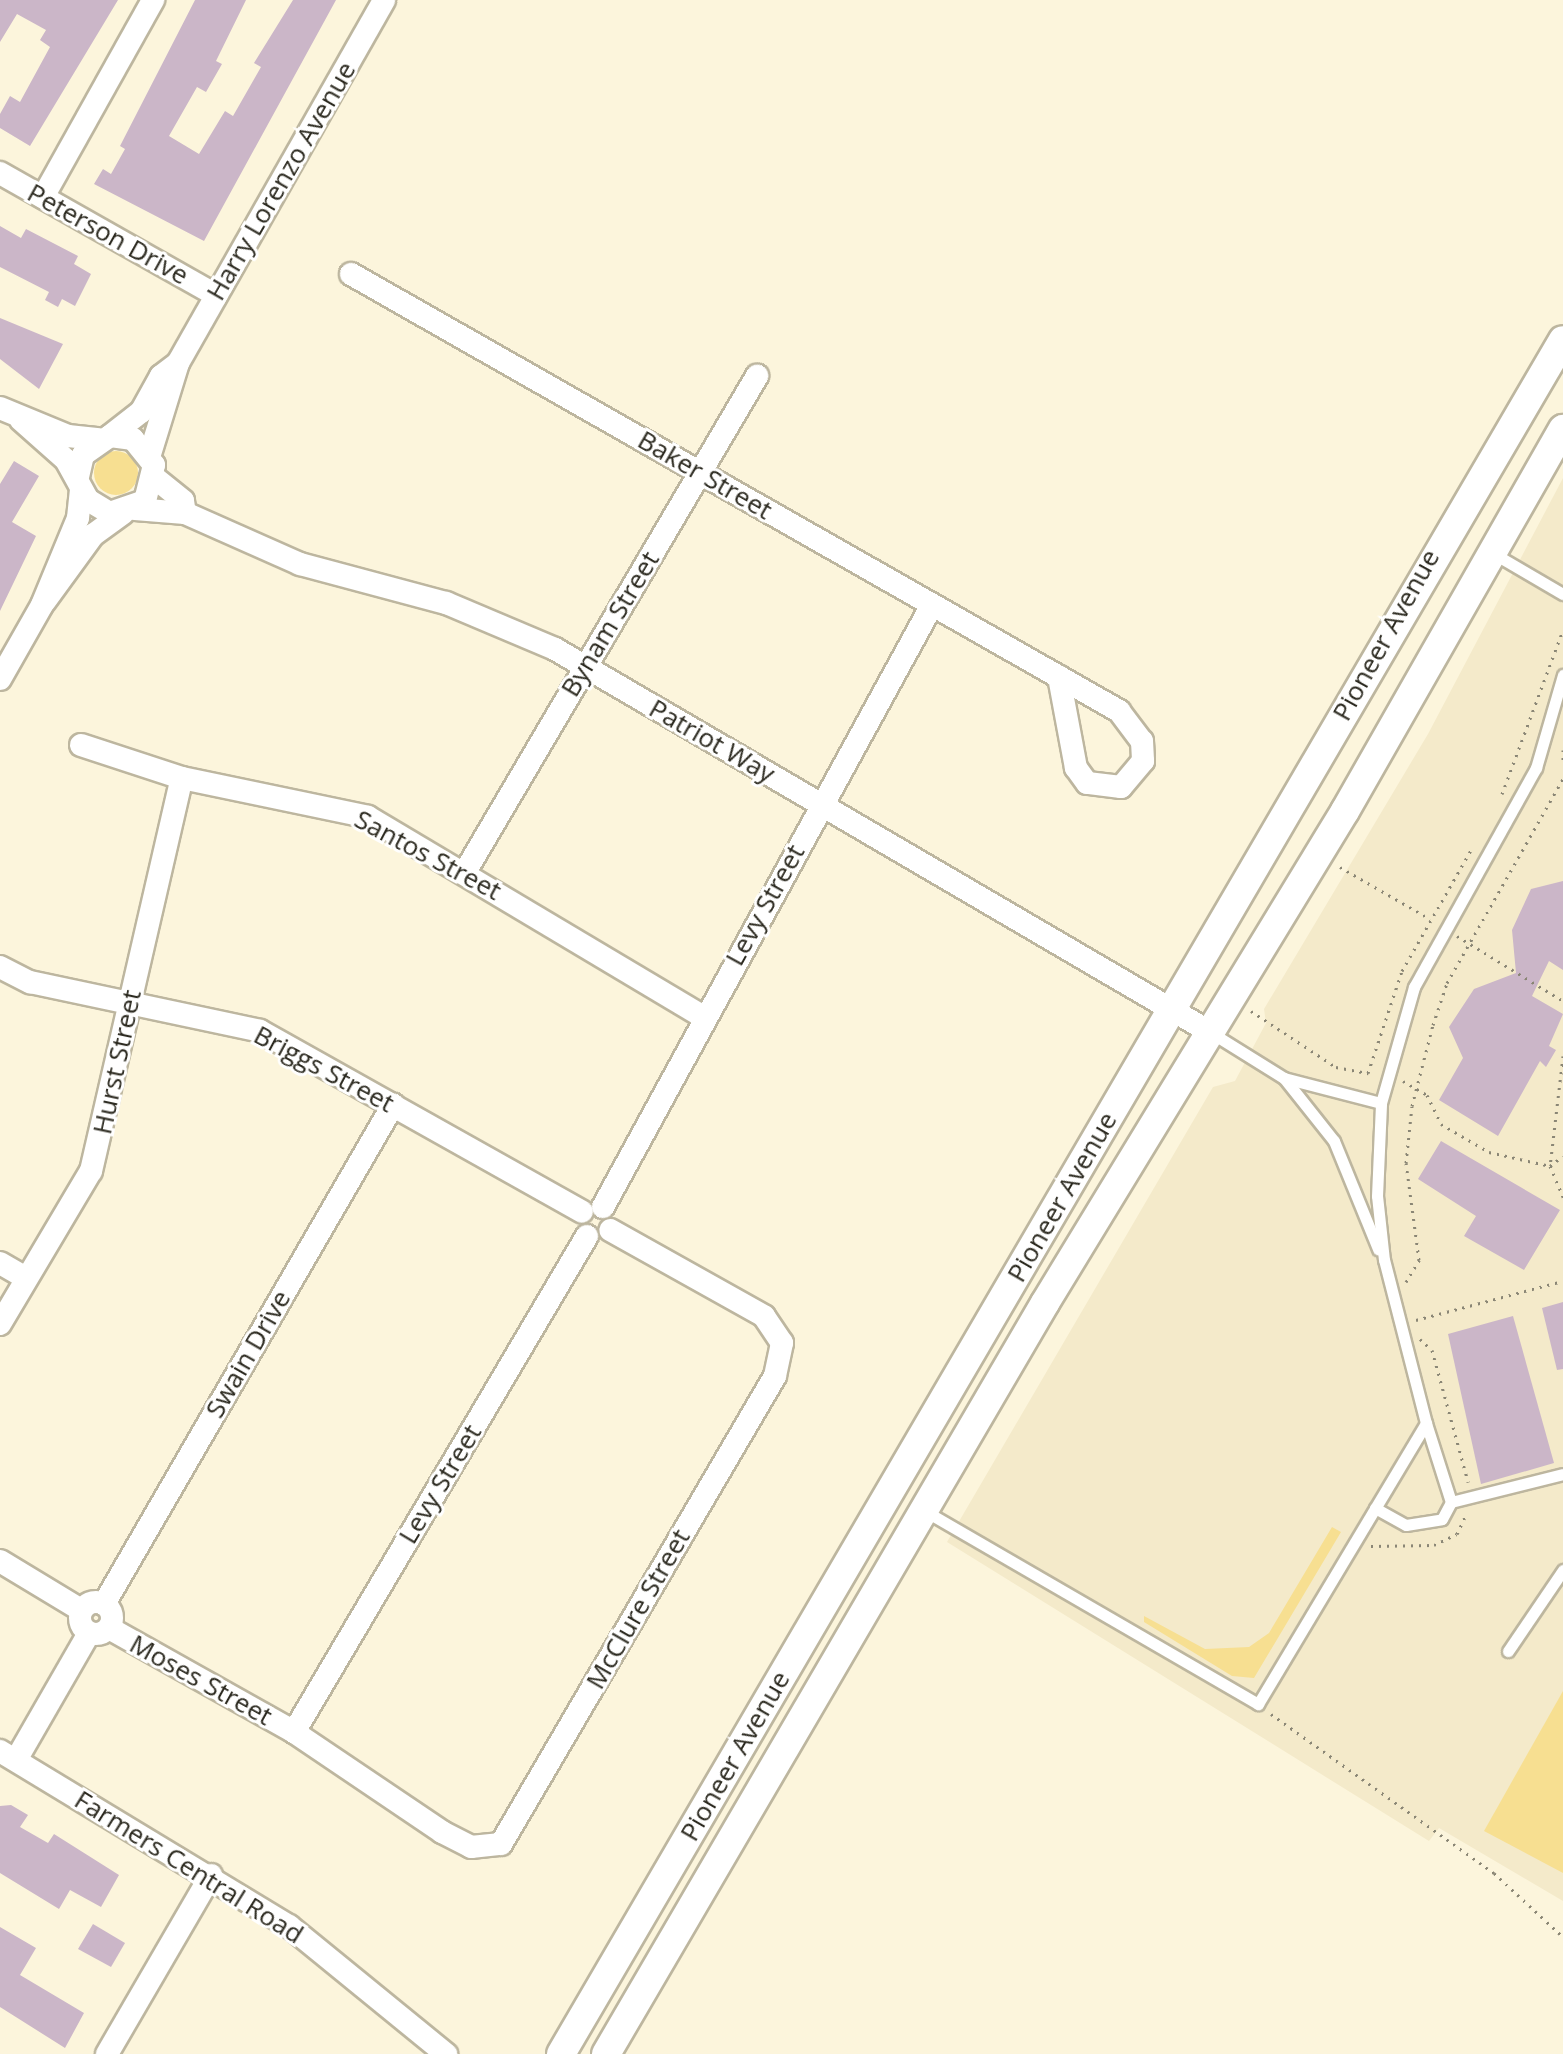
<!DOCTYPE html>
<style>
body{margin:0}
#map{position:relative;width:1563px;height:2054px;overflow:hidden;background:#fcf5dc;font-family:"Open Sans",sans-serif}
div>[style]{position:absolute}
.built>*{inset:0;background:#f4eaca}
.green>*{inset:0;background:#f7df91}
.round{border-radius:50%}
.building>*{inset:0;background:#cbb6c8}
.path>*{height:3px;margin-top:-1.5px;transform-origin:0;background:repeating-linear-gradient(90deg,#8a8675 0 2px,transparent 0 8px)}
.roads{filter:drop-shadow(2px 0 #bdb69f) drop-shadow(-2px 0 #bdb69f) drop-shadow(0 2px #bdb69f) drop-shadow(0 -2px #bdb69f)}
.service>*{height:11px;margin:-5.5px;padding:0 5.5px;transform-origin:5.5px;border-radius:5.5px;background:#fff}
.minor>*{height:22px;margin:-11px;padding:0 11px;transform-origin:11px;border-radius:11px;background:#fff}
.minor>.ring{margin:-11px;padding:0;box-sizing:content-box;background:none;border:22px solid #fff;border-radius:50%}
.tertiary>*{height:28px;margin:-14px;padding:0 14px;transform-origin:14px;border-radius:14px;background:#fff}
span{translate:-50% -50%;white-space:nowrap;text-align:center;line-height:1.15;-webkit-text-stroke:6px #fff;paint-order:stroke}
.street-label{font-size:26px;color:#2c2a20}
</style>
<div id="map">
<div class="built">
<i style="clip-path:polygon(1563px 478px,1563px 1901px,1439px 1828px,1429px 1841px,947px 1542px,1213px 1087px,1235px 1081px,1266px 1023px,1264px 1009px,1428px 734px)"></i>
</div>
<div class="green">
<i class="round" style="left:94px;top:451px;width:44px;height:44px"></i>
<i style="clip-path:polygon(1332px 1527px,1341px 1532px,1254px 1678px,1232px 1676px,1144px 1622px,1144px 1616px,1205px 1649px,1249px 1647px,1269px 1633px)"></i>
<i style="clip-path:polygon(1563px 1691px,1563px 1873px,1484px 1831px)"></i>
</div>
<div class="building">
<i style="clip-path:polygon(0 0,118px 0,30px 146px,0 128px,0 114px,10px 96px,20px 102px,50px 47px,40px 40px,46px 30px,17px 14px,0 42px)"></i>
<i style="clip-path:polygon(195px 0,246px 0,216px 61px,222px 64px,206px 92px,197px 87px,169px 136px,199px 154px,225px 111px,233px 116px,261px 67px,254px 63px,293px 0,336px 0,204px 241px,94px 184px,103px 169px,111px 174px,125px 149px,120px 146px)"></i>
<i style="clip-path:polygon(0 226px,21px 238px,26px 229px,78px 256px,74px 264px,91px 274px,75px 306px,62px 299px,58px 307px,45px 300px,49px 292px,0 267px)"></i>
<i style="clip-path:polygon(0 318px,63px 344px,39px 389px,0 359px)"></i>
<i style="clip-path:polygon(14px 461px,39px 476px,12px 522px,36px 536px,0 611px,0 484px)"></i>
<i style="clip-path:polygon(1563px 881px,1563px 970px,1549px 961px,1532px 996px,1563px 1014px,1549px 1046px,1556px 1050px,1546px 1067px,1540px 1061px,1498px 1136px,1439px 1100px,1463px 1058px,1449px 1027px,1474px 989px,1516px 973px,1512px 930px,1531px 889px)"></i>
<i style="clip-path:polygon(1441px 1141px,1560px 1210px,1524px 1270px,1464px 1236px,1476px 1216px,1418px 1179px)"></i>
<i style="clip-path:polygon(1563px 1302px,1563px 1369px,1557px 1370px,1542px 1308px)"></i>
<i style="clip-path:polygon(1513px 1316px,1554px 1463px,1481px 1484px,1448px 1334px)"></i>
<i style="clip-path:polygon(11px 1805px,28px 1815px,20px 1827px,48px 1843px,54px 1834px,119px 1875px,101px 1907px,70px 1890px,59px 1909px,0 1873px,0 1806px)"></i>
<i style="clip-path:polygon(93px 1924px,125px 1943px,111px 1967px,78px 1949px)"></i>
<i style="clip-path:polygon(0 1927px,36px 1948px,20px 1975px,84px 2013px,65px 2048px,0 2007px)"></i>
</div>
<div class="path">
<i style="left:1563px;top:750px;width:10px;rotate:90deg"></i>
<i style="left:1502px;top:794px;width:175px;rotate:-69.6deg"></i>
<i style="left:1340px;top:867px;width:104px;rotate:30deg"></i>
<i style="left:1457px;top:936px;width:124px;rotate:31.5deg"></i>
<i style="left:1251px;top:1011px;width:102px;rotate:33.4deg"></i>
<i style="left:1336px;top:1067px;width:33px;rotate:11deg"></i>
<i style="left:1368px;top:1073px;width:108px;rotate:-71.6deg"></i>
<i style="left:1402px;top:971px;width:139px;rotate:-60.3deg"></i>
<i style="left:1563px;top:1056px;width:111px;rotate:96.7deg"></i>
<i style="left:1550px;top:1166px;width:34px;rotate:67deg"></i>
<i style="left:1403px;top:1081px;width:28px;rotate:30deg"></i>
<i style="left:1427px;top:1095px;width:32px;rotate:64deg"></i>
<i style="left:1441px;top:1124px;width:56px;rotate:30.3deg"></i>
<i style="left:1489px;top:1152px;width:63px;rotate:12.9deg"></i>
<i style="left:1550px;top:1166px;width:16px;rotate:-38deg"></i>
<i style="left:1406px;top:1282px;width:26px;rotate:-59deg"></i>
<i style="left:1419px;top:1260px;width:98px;rotate:-97.6deg"></i>
<i style="left:1406px;top:1163px;width:57px;rotate:-84deg"></i>
<i style="left:1412px;top:1106px;width:84px;rotate:-75.5deg"></i>
<i style="left:1433px;top:1025px;width:44px;rotate:-71.6deg"></i>
<i style="left:1447px;top:983px;width:235px;rotate:-60.4deg"></i>
<i style="left:1416px;top:1320px;width:152px;rotate:-14.9deg"></i>
<i style="left:1420px;top:1339px;width:16px;rotate:43deg"></i>
<i style="left:1432px;top:1350px;width:137px;rotate:74.7deg"></i>
<i style="left:1371px;top:1546px;width:63px;rotate:-0.9deg"></i>
<i style="left:1434px;top:1545px;width:25px;rotate:-26deg"></i>
<i style="left:1457px;top:1534px;width:23px;rotate:-65deg"></i>
<i style="left:1271px;top:1714px;width:274px;rotate:35.5deg"></i>
<i style="left:1494px;top:1873px;width:94px;rotate:42.8deg"></i>
</div>
<div class="roads">
<div class="service">
<i style="left:1491px;top:552px;width:83px;rotate:30.3deg"></i>
<i style="left:1210px;top:1032px;width:87px;rotate:31.9deg"></i>
<i style="left:1284px;top:1078px;width:100px;rotate:14.5deg"></i>
<i style="left:1284px;top:1078px;width:80px;rotate:51.6deg"></i>
<i style="left:1334px;top:1141px;width:117px;rotate:67.8deg"></i>
<i style="left:1451px;top:1502px;width:115px;rotate:-14deg"></i>
<i style="left:1375px;top:1508px;width:35px;rotate:29deg"></i>
<i style="left:1406px;top:1525px;width:36px;rotate:-9deg"></i>
<i style="left:1442px;top:1519px;width:19px;rotate:-62deg"></i>
<i style="left:1451px;top:1502px;width:83px;rotate:-107.6deg"></i>
<i style="left:925px;top:1511px;width:385px;rotate:30.1deg"></i>
<i style="left:1258px;top:1704px;width:327px;rotate:-59.1deg"></i>
<i style="left:1426px;top:1423px;width:168px;rotate:-104.4deg"></i>
<i style="left:1384px;top:1260px;width:64px;rotate:-96.2deg"></i>
<i style="left:1377px;top:1196px;width:93px;rotate:-87.5deg"></i>
<i style="left:1381px;top:1103px;width:121px;rotate:-74.1deg"></i>
<i style="left:1414px;top:987px;width:251px;rotate:-60.9deg"></i>
<i style="left:1536px;top:768px;width:97px;rotate:-73.8deg"></i>
<i style="left:1508px;top:1651px;width:98px;rotate:-55.8deg"></i>
</div>
<div class="minor">
<i style="left:0;top:173px;width:248px;rotate:29.5deg"></i>
<i style="left:43px;top:197px;width:226px;rotate:-60.8deg"></i>
<i style="left:351px;top:274px;width:884px;rotate:29.64deg"></i>
<i style="left:1119px;top:711px;width:38px;rotate:53deg"></i>
<i style="left:1142px;top:741px;width:20px;rotate:87deg"></i>
<i style="left:1143px;top:761px;width:34px;rotate:130deg"></i>
<i style="left:1121px;top:787px;width:34px;rotate:-173deg"></i>
<i style="left:1087px;top:783px;width:19px;rotate:-126deg"></i>
<i style="left:1076px;top:768px;width:93px;rotate:-100.6deg"></i>
<i style="left:0;top:408px;width:74px;rotate:22.4deg"></i>
<i style="left:68px;top:436px;width:31px;rotate:6deg"></i>
<i style="left:21px;top:420px;width:60px;rotate:41.6deg"></i>
<i style="left:66px;top:460px;width:46px;rotate:61.2deg"></i>
<i style="left:88px;top:500px;width:26px;rotate:31deg"></i>
<i style="left:110px;top:513px;width:37px;rotate:-19deg"></i>
<i style="left:145px;top:501px;width:37px;rotate:-76deg"></i>
<i style="left:154px;top:465px;width:33px;rotate:-129deg"></i>
<i style="left:133px;top:439px;width:23px;rotate:-173deg"></i>
<i style="left:110px;top:436px;width:33px;rotate:145deg"></i>
<i style="left:83px;top:455px;width:23px;rotate:103deg"></i>
<i style="left:110px;top:436px;width:39px;rotate:-38deg"></i>
<i style="left:141px;top:412px;width:41px;rotate:-60.9deg"></i>
<i style="left:161px;top:376px;width:21px;rotate:-37deg"></i>
<i style="left:178px;top:363px;width:417px;rotate:-60.4deg"></i>
<i style="left:150px;top:454px;width:95px;rotate:-72.9deg"></i>
<i style="left:155px;top:478px;width:36px;rotate:39deg"></i>
<i style="left:183px;top:501px;width:12px;rotate:81deg"></i>
<i style="left:135px;top:509px;width:50px;rotate:4.6deg"></i>
<i style="left:185px;top:513px;width:126px;rotate:23.9deg"></i>
<i style="left:300px;top:564px;width:151px;rotate:15deg"></i>
<i style="left:446px;top:603px;width:118px;rotate:22.9deg"></i>
<i style="left:555px;top:649px;width:759px;rotate:30.32deg"></i>
<i style="left:45px;top:601px;width:82px;rotate:-54deg"></i>
<i style="left:93px;top:535px;width:37px;rotate:-36deg"></i>
<i style="left:0;top:679px;width:85px;rotate:-60.4deg"></i>
<i style="left:42px;top:605px;width:94px;rotate:-67.5deg"></i>
<i style="left:78px;top:518px;width:29px;rotate:-84deg"></i>
<i style="left:81px;top:745px;width:106px;rotate:18.1deg"></i>
<i style="left:182px;top:778px;width:190px;rotate:11.8deg"></i>
<i style="left:368px;top:817px;width:389px;rotate:30.8deg"></i>
<i style="left:465px;top:872px;width:576px;rotate:-59.51deg"></i>
<i style="left:0;top:967px;width:34px;rotate:27deg"></i>
<i style="left:30px;top:982px;width:235px;rotate:12deg"></i>
<i style="left:260px;top:1031px;width:369px;rotate:29.3deg"></i>
<i style="left:603px;top:1207px;width:686px;rotate:-61.34deg"></i>
<i style="left:0;top:1263px;width:30px;rotate:30deg"></i>
<i style="left:0;top:1324px;width:178px;rotate:-59.3deg"></i>
<i style="left:91px;top:1171px;width:403px;rotate:-77deg"></i>
<i style="left:0;top:1561px;width:95px;rotate:31.2deg"></i>
<i class="ring" style="left:80px;top:1602px;width:10px;height:10px"></i>
<i style="left:104px;top:1604px;width:577px;rotate:-59.92deg"></i>
<i style="left:109px;top:1628px;width:212px;rotate:29.3deg"></i>
<i style="left:294px;top:1732px;width:179px;rotate:34deg"></i>
<i style="left:442px;top:1832px;width:33px;rotate:27deg"></i>
<i style="left:471px;top:1847px;width:30px;rotate:-6deg"></i>
<i style="left:501px;top:1844px;width:542px;rotate:-59.65deg"></i>
<i style="left:775px;top:1376px;width:34px;rotate:-78deg"></i>
<i style="left:782px;top:1343px;width:32px;rotate:-124deg"></i>
<i style="left:764px;top:1316px;width:176px;rotate:-150.8deg"></i>
<i style="left:294px;top:1732px;width:576px;rotate:-59.43deg"></i>
<i style="left:0;top:1751px;width:338px;rotate:31.2deg"></i>
<i style="left:289px;top:1926px;width:203px;rotate:39.2deg"></i>
<i style="left:16px;top:1760px;width:146px;rotate:-60.1deg"></i>
<i style="left:107px;top:2054px;width:207px;rotate:-59.8deg"></i>
</div>
<div class="tertiary">
<i style="left:561px;top:2054px;width:1985px;rotate:-59.69deg"></i>
<i style="left:606px;top:2054px;width:870px;rotate:-59.69deg"></i>
<i style="left:1045px;top:1303px;width:576px;rotate:-58.63deg"></i>
<i style="left:1345px;top:811px;width:440px;rotate:-60.3deg"></i>
</div>
</div>
<div class="street-label">
<span style="left:281px;top:181px;rotate:-60deg">Harry Lorenzo Avenue</span>
<span style="left:108px;top:234px;rotate:29deg">Peterson Drive</span>
<span style="left:705px;top:475px;rotate:30deg">Baker Street</span>
<span style="left:610px;top:624px;rotate:-59deg">Bynam Street</span>
<span style="left:1386px;top:635px;rotate:-61deg">Pioneer Avenue</span>
<span style="left:712px;top:741px;rotate:30deg">Patriot Way</span>
<span style="left:428px;top:855px;rotate:28deg">Santos Street</span>
<span style="left:765px;top:905px;rotate:-61deg">Levy Street</span>
<span style="left:117px;top:1062px;rotate:-78deg">Hurst Street</span>
<span style="left:324px;top:1069px;rotate:28deg">Briggs Street</span>
<span style="left:1062px;top:1197px;rotate:-60deg">Pioneer Avenue</span>
<span style="left:248px;top:1354px;rotate:-60deg">Swain Drive</span>
<span style="left:440px;top:1484px;rotate:-59deg">Levy Street</span>
<span style="left:638px;top:1609px;rotate:-60deg">McClure Street</span>
<span style="left:201px;top:1680px;rotate:29deg">Moses Street</span>
<span style="left:735px;top:1756px;rotate:-60deg">Pioneer Avenue</span>
<span style="left:189px;top:1867px;rotate:32deg">Farmers Central Road</span>
</div>
</div>
